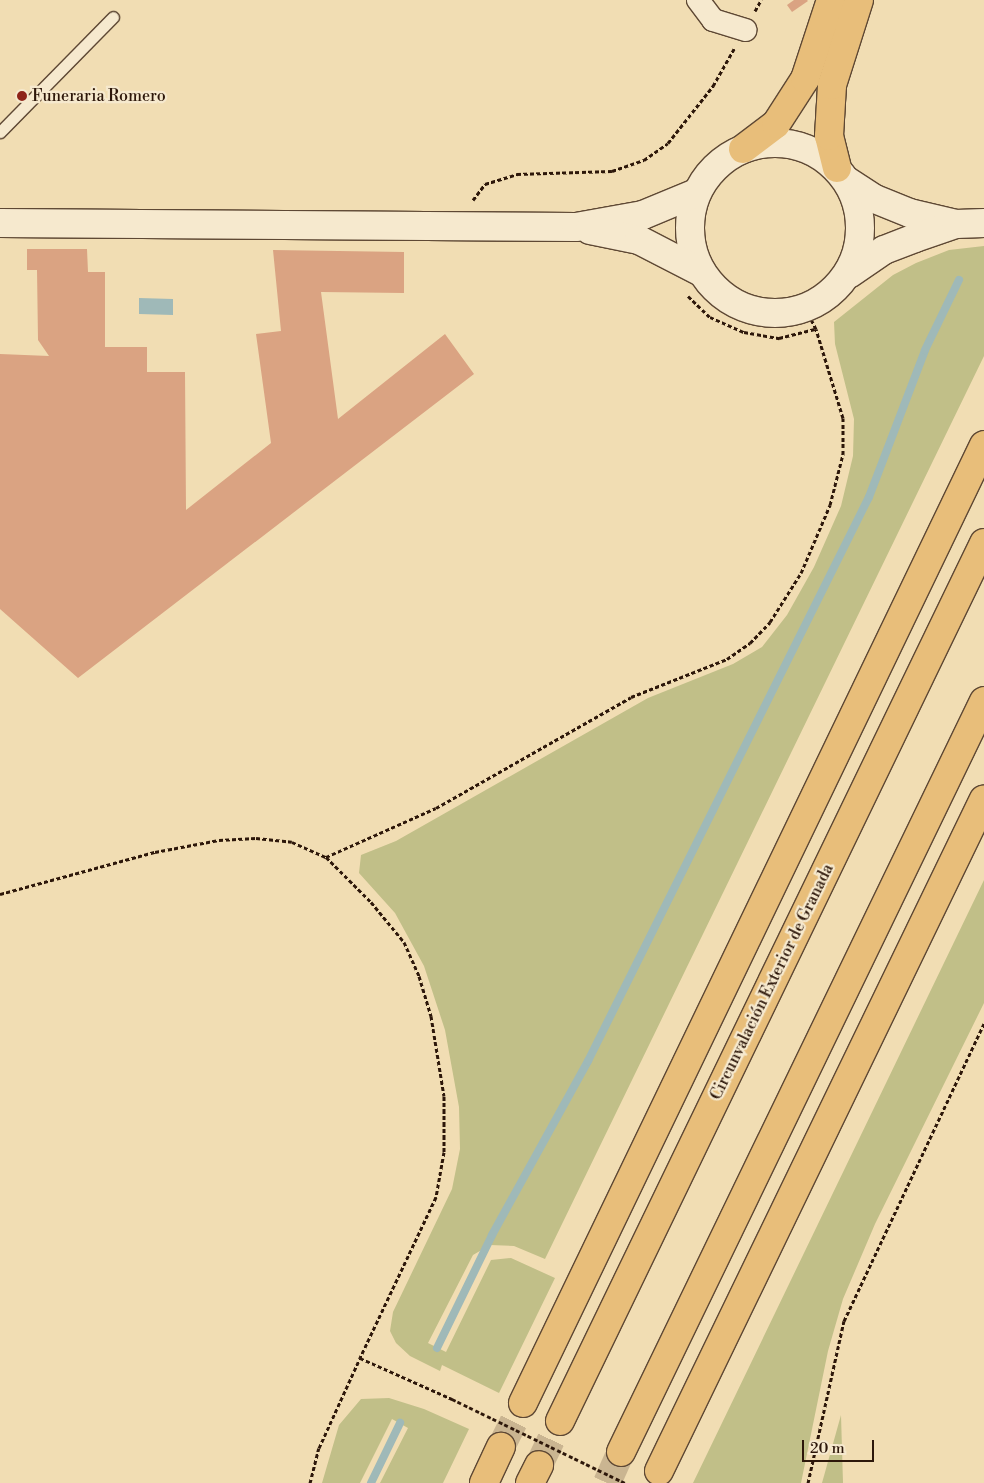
<!DOCTYPE html>
<meta charset="utf-8">
<style>
body{margin:0}
#map{position:relative;width:984px;height:1483px;overflow:hidden;background:#f1ddb3;font-family:"Libre Bodoni",serif}
div>[style]{position:absolute}
.green>*{inset:0;background:#c1bf88}
.water>*{inset:0;background:#9fb9b8}
.stream>*{height:8px;margin:-4px;padding:0 4px;transform-origin:4px;border-radius:4px;background:#9fb9b8}
.building>*{inset:0;background:#daa382}
.highway-tunnel>*{height:28px;margin-top:-14px;transform-origin:0;background:repeating-linear-gradient(90deg,#cab591 0 28px,transparent 0 42px)}
.path>*{height:3px;margin-top:-1.5px;transform-origin:0;background:repeating-linear-gradient(90deg,#2d170a 0 4px,transparent 0 6.5px)}
.roads{filter:drop-shadow(1px 0 #5e4834) drop-shadow(-1px 0 #5e4834) drop-shadow(0 1px #5e4834) drop-shadow(0 -1px #5e4834)}
.lane>*{height:11px;margin:-5.5px;padding:0 5.5px;transform-origin:5.5px;border-radius:5.5px;background:#f6e9ce}
.street>*{height:22px;margin:-11px;padding:0 11px;transform-origin:11px;border-radius:11px;background:#f6e9ce}
.secondary>*{height:28px;margin:-14px;padding:0 14px;transform-origin:14px;border-radius:14px;background:#f6e9ce}
.secondary>.ring{margin:-14px;padding:0;box-sizing:content-box;background:none;border:28px solid #f6e9ce;border-radius:50%}
.highway>*{height:28px;margin:-14px;padding:0 14px;transform-origin:14px;border-radius:14px;background:#e8be7a}
.path-bridge>*{height:3px;margin-top:-1.5px;transform-origin:0;background:repeating-linear-gradient(90deg,#2d170a 0 4px,transparent 0 6.5px)}
.dots>*{width:14px;height:14px;translate:-50% -50%;box-sizing:border-box;border:2px solid #f6e9ce;border-radius:50%}
span{translate:-50% -50%;white-space:nowrap;text-align:center;line-height:1.15;-webkit-text-stroke:4.5px #f6e9ce;paint-order:stroke}
.poi-label{font-size:16px;color:#2d170a}
.left{translate:0 -50%;text-align:left}
.street-label{font-size:16px;color:#2d170a}
.scale{position:absolute;left:802px;top:1440px;width:72px;height:22px;box-sizing:border-box;border:2px solid #2d170a;border-top:0;padding-left:6px;font-size:15px;line-height:18px;white-space:nowrap;color:#2d170a;-webkit-text-stroke:4px #f6e9ce;paint-order:stroke}
</style>
<div id="map">
<div class="green">
<i style="clip-path:polygon(984px 246px,984px 356px,545px 1259px,514px 1246px,490px 1245px,473px 1255px,428px 1343px,446px 1352px,491px 1260px,511px 1258px,555px 1278px,499px 1393px,442px 1365px,440px 1371px,410px 1356px,396px 1343px,390px 1331px,393px 1312px,452px 1189px,460px 1149px,459px 1107px,445px 1030px,424px 966px,395px 913px,359px 873px,361px 855px,396px 841px,648px 698px,733px 664px,762px 647px,787px 615px,814px 567px,841px 506px,853px 456px,854px 419px,835px 344px,834px 322px,893px 275px,916px 263px,949px 250px)"></i>
<i style="clip-path:polygon(984px 880px,984px 1003px,875px 1224px,843px 1299px,828px 1351px,801px 1483px,693px 1483px)"></i>
<i style="clip-path:polygon(389px 1398px,424px 1409px,469px 1429px,443px 1483px,380px 1483px,408px 1428px,392px 1419px,360px 1483px,322px 1483px,339px 1425px,361px 1399px)"></i>
<i style="clip-path:polygon(841px 1415px,843px 1483px,822px 1483px)"></i>
</div>
<div class="water">
<i style="clip-path:polygon(139px 298px,173px 299px,173px 315px,139px 314px)"></i>
</div>
<div class="stream">
<i style="left:437px;top:1348px;width:126px;rotate:-64deg"></i>
<i style="left:492px;top:1235px;width:199px;rotate:-61.1deg"></i>
<i style="left:588px;top:1061px;width:630px;rotate:-63.52deg"></i>
<i style="left:869px;top:497px;width:157px;rotate:-69.1deg"></i>
<i style="left:925px;top:350px;width:78px;rotate:-64.1deg"></i>
<i style="left:371px;top:1483px;width:67px;rotate:-64.2deg"></i>
</div>
<div class="building">
<i style="clip-path:polygon(794px 0,807px 0,808px 1px,792px 12px,787px 5px)"></i>
<i style="clip-path:polygon(27px 249px,87px 249px,88px 272px,105px 272px,105px 347px,147px 347px,147px 372px,185px 372px,186px 510px,271px 443px,256px 334px,281px 331px,273px 250px,404px 252px,404px 293px,321px 292px,338px 419px,445px 334px,474px 374px,78px 678px,0 609px,0 354px,49px 356px,38px 340px,37px 270px,27px 270px)"></i>
</div>
<div class="highway-tunnel">
<i style="left:501px;top:1447px;width:49px;rotate:-63.4deg"></i>
<i style="left:539px;top:1465px;width:49px;rotate:-64.5deg"></i>
<i style="left:607px;top:1483px;width:34px;rotate:-66deg"></i>
</div>
<div class="path">
<i style="left:755px;top:11px;width:13px;rotate:-61deg"></i>
<i style="left:473px;top:200px;width:20px;rotate:-53deg"></i>
<i style="left:485px;top:184px;width:34px;rotate:-17deg"></i>
<i style="left:517px;top:174px;width:95px;rotate:-1.8deg"></i>
<i style="left:612px;top:171px;width:34px;rotate:-19deg"></i>
<i style="left:644px;top:160px;width:29px;rotate:-35deg"></i>
<i style="left:668px;top:143px;width:73px;rotate:-51.7deg"></i>
<i style="left:713px;top:86px;width:43px;rotate:-60.4deg"></i>
<i style="left:688px;top:296px;width:30px;rotate:44deg"></i>
<i style="left:710px;top:317px;width:37px;rotate:24deg"></i>
<i style="left:744px;top:332px;width:36px;rotate:10deg"></i>
<i style="left:779px;top:338px;width:38px;rotate:-14deg"></i>
<i style="left:326px;top:857px;width:64px;rotate:45deg"></i>
<i style="left:371px;top:902px;width:52px;rotate:50.5deg"></i>
<i style="left:404px;top:942px;width:37px;rotate:66deg"></i>
<i style="left:419px;top:976px;width:42px;rotate:73.3deg"></i>
<i style="left:431px;top:1016px;width:81px;rotate:80.8deg"></i>
<i style="left:444px;top:1096px;width:56px;rotate:90deg"></i>
<i style="left:444px;top:1152px;width:46px;rotate:100.1deg"></i>
<i style="left:436px;top:1197px;width:178px;rotate:115.3deg"></i>
<i style="left:0;top:894px;width:161px;rotate:-15.2deg"></i>
<i style="left:155px;top:852px;width:65px;rotate:-10.6deg"></i>
<i style="left:219px;top:840px;width:37px;rotate:-3deg"></i>
<i style="left:256px;top:838px;width:36px;rotate:6deg"></i>
<i style="left:292px;top:842px;width:37px;rotate:24deg"></i>
<i style="left:326px;top:857px;width:120px;rotate:-24deg"></i>
<i style="left:436px;top:808px;width:224px;rotate:-29.6deg"></i>
<i style="left:631px;top:697px;width:103px;rotate:-21.6deg"></i>
<i style="left:727px;top:659px;width:28px;rotate:-35deg"></i>
<i style="left:750px;top:643px;width:29px;rotate:-46deg"></i>
<i style="left:770px;top:622px;width:58px;rotate:-57.7deg"></i>
<i style="left:801px;top:573px;width:74px;rotate:-66.9deg"></i>
<i style="left:830px;top:505px;width:53px;rotate:-75.7deg"></i>
<i style="left:843px;top:454px;width:36px;rotate:-90deg"></i>
<i style="left:843px;top:418px;width:93px;rotate:-106.9deg"></i>
<i style="left:816px;top:329px;width:22px;rotate:-117deg"></i>
<i style="left:310px;top:1483px;width:36px;rotate:-76deg"></i>
<i style="left:319px;top:1448px;width:99px;rotate:-65.5deg"></i>
<i style="left:360px;top:1358px;width:101px;rotate:24deg"></i>
<i style="left:808px;top:1483px;width:166px;rotate:-77.5deg"></i>
<i style="left:844px;top:1321px;width:329px;rotate:-64.8deg"></i>
</div>
<div class="roads">
<div class="lane">
<i style="left:0;top:132px;width:161px;rotate:-45.5deg"></i>
</div>
<div class="street">
<i style="left:698px;top:0;width:25px;rotate:53deg"></i>
<i style="left:713px;top:20px;width:34px;rotate:17deg"></i>
</div>
<div class="secondary">
<i class="ring" style="left:690px;top:143px;width:142px;height:142px"></i>
<i style="left:847px;top:181px;width:33px;rotate:33deg"></i>
<i style="left:875px;top:199px;width:38px;rotate:22deg"></i>
<i style="left:910px;top:213px;width:47px;rotate:13.4deg"></i>
<i style="left:0;top:223px;width:576px;rotate:0.4deg"></i>
<i style="left:576px;top:227px;width:68px;rotate:-10.2deg"></i>
<i style="left:643px;top:215px;width:57px;rotate:-22.5deg"></i>
<i style="left:590px;top:230px;width:50px;rotate:11.5deg"></i>
<i style="left:639px;top:240px;width:70px;rotate:27.3deg"></i>
<i style="left:849px;top:274px;width:42px;rotate:-34.4deg"></i>
<i style="left:884px;top:250px;width:33px;rotate:-21deg"></i>
<i style="left:915px;top:238px;width:43px;rotate:-18.9deg"></i>
<i style="left:956px;top:224px;width:28px;rotate:-2deg"></i>
</div>
<div class="highway">
<i style="left:743px;top:149px;width:41px;rotate:-37.1deg"></i>
<i style="left:776px;top:124px;width:54px;rotate:-57.2deg"></i>
<i style="left:805px;top:79px;width:83px;rotate:-71.8deg"></i>
<i style="left:837px;top:168px;width:33px;rotate:-104deg"></i>
<i style="left:829px;top:136px;width:51px;rotate:-86.6deg"></i>
<i style="left:832px;top:85px;width:89px;rotate:-72.4deg"></i>
<i style="left:523px;top:1403px;width:1063px;rotate:-64.3deg"></i>
<i style="left:560px;top:1421px;width:975px;rotate:-64.22deg"></i>
<i style="left:621px;top:1452px;width:834px;rotate:-64.2deg"></i>
<i style="left:659px;top:1471px;width:746px;rotate:-64.19deg"></i>
<i style="left:484px;top:1483px;width:40px;rotate:-65deg"></i>
<i style="left:530px;top:1483px;width:20px;rotate:-63deg"></i>
</div>
</div>
<div class="path-bridge">
<i style="left:452px;top:1399px;width:192px;rotate:25.9deg"></i>
</div>
<div class="dots">
<i style="left:22px;top:96px;background:#8f2418"></i>
</div>
<div class="poi-label">
<span class="left" style="left:32px;top:96px">Funeraria Romero</span>
</div>
<div class="street-label">
<span style="left:772px;top:982px;rotate:-64deg">Circunvalación Exterior de Granada</span>
</div>
<div class="scale">20 m</div>
</div>
